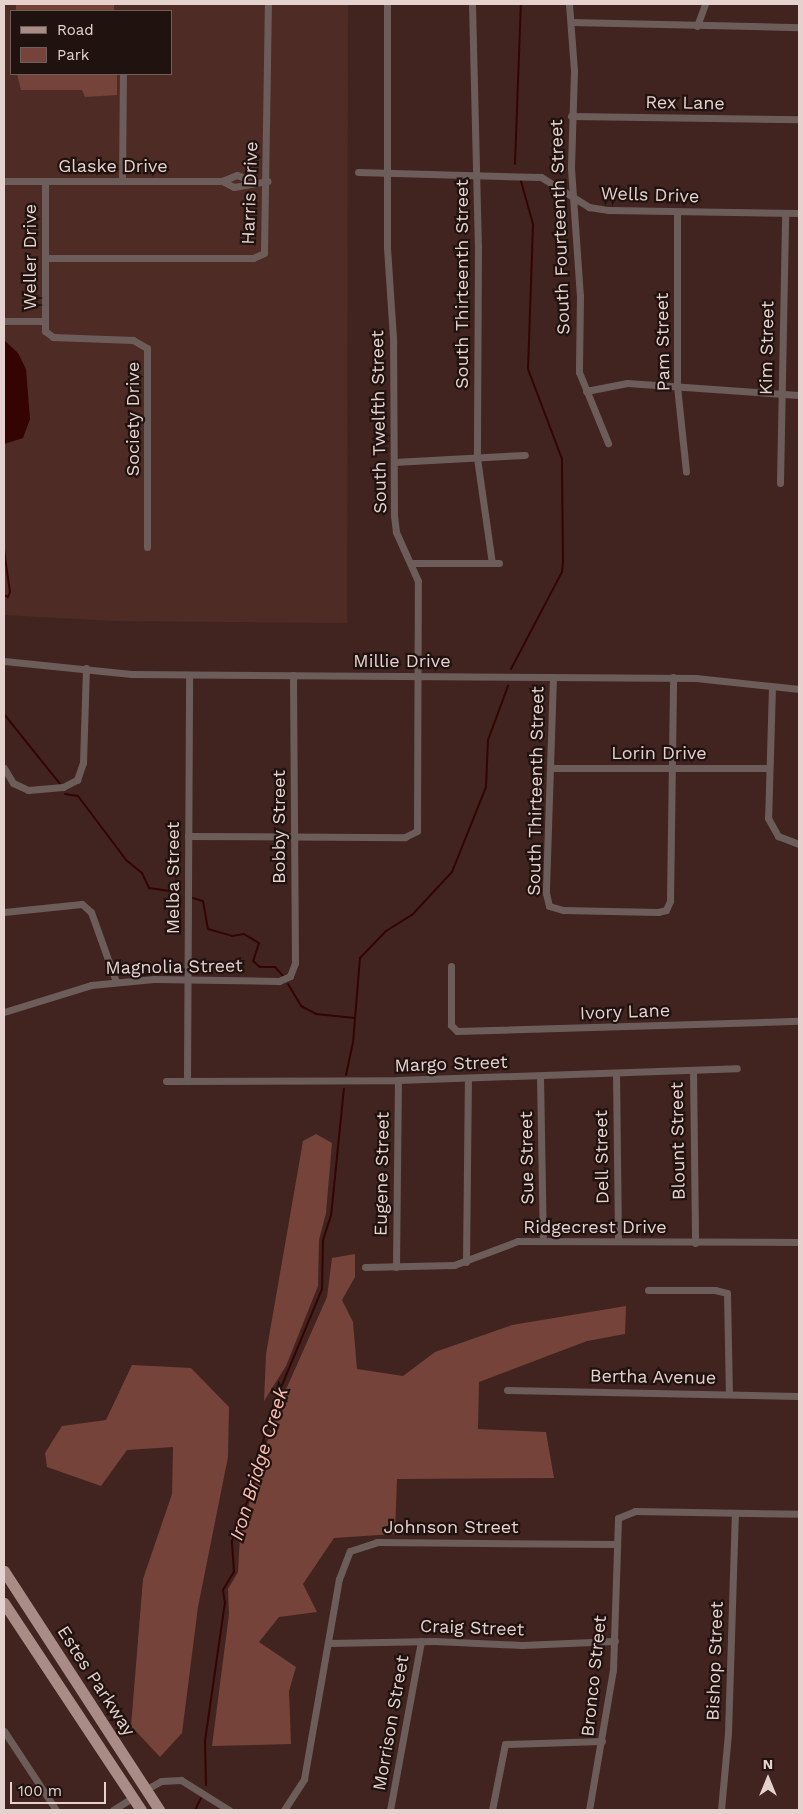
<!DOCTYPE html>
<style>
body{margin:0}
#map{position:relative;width:803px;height:1814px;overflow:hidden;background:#41241f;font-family:"Work Sans",sans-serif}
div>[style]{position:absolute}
.built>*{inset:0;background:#4f2b26}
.green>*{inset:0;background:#75433a}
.water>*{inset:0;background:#340402}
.stream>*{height:2px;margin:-1px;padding:0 1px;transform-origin:1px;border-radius:1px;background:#340402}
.minor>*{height:7px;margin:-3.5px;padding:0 3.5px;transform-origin:3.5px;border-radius:3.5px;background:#6c5d5a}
.primary>*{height:11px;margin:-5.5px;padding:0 5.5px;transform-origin:5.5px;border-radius:5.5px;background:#aa8c86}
span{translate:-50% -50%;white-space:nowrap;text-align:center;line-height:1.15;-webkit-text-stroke:4.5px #1f120f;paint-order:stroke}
.street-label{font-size:18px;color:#e5d2ce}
.water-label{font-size:19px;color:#fdbdb2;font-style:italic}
.frame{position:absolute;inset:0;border:5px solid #e5d2ce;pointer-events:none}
.legend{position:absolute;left:10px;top:10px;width:162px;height:65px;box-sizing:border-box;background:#1f120f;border:1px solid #6e5f5b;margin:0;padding:6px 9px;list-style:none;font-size:15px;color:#e5d2ce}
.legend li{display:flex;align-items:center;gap:10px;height:25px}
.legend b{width:25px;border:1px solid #6e5f5b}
.north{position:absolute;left:743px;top:1754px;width:50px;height:50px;-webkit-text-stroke:4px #1f120f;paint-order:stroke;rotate:0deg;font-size:14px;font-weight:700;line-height:20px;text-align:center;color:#e5d2ce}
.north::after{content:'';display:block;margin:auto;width:18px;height:22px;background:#e5d2ce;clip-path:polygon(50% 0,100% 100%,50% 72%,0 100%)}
.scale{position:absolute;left:10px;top:1782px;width:96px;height:22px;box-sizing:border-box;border:2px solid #e5d2ce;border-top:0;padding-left:6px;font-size:15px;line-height:18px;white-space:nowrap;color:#e5d2ce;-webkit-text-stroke:4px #1f120f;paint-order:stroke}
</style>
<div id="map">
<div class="built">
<i style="clip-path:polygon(evenodd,4px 4px,348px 4px,347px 623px,114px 621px,4px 615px,4px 4px,11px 11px,171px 11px,171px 74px,11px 74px,11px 11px)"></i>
</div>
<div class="green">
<i style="clip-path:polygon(16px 4px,114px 4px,114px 11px,16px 11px)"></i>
<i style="clip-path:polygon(17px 74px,117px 74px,117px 95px,85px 97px,82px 90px,21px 90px)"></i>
<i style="clip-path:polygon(316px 1134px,332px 1143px,326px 1213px,319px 1240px,318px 1286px,286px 1366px,264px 1401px,266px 1354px,303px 1141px)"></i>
<i style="clip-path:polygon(355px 1254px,355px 1277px,342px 1300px,353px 1322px,357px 1369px,403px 1376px,435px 1352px,512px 1325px,626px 1306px,625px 1334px,587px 1341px,479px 1382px,478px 1429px,546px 1432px,554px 1478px,397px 1479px,395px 1534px,334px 1538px,303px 1584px,317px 1612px,279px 1617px,259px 1642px,296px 1667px,289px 1691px,291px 1744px,212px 1746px,229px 1614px,228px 1589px,238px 1572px,240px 1535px,276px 1412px,327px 1297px,332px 1258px)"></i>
<i style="clip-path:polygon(132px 1365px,191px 1368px,229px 1407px,228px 1457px,198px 1607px,182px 1733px,160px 1757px,131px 1726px,143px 1579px,172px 1494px,173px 1447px,127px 1450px,101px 1486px,47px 1467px,45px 1453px,62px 1426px,106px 1420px)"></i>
</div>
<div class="water">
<i style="clip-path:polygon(4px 340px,18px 353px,26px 369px,30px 419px,23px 438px,4px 444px)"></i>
</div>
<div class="stream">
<i style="left:515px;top:164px;width:160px;rotate:-87.9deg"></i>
<i style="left:4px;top:493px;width:4px;rotate:90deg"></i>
<i style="left:4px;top:550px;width:42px;rotate:81.9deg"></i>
<i style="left:10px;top:592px;width:5px;rotate:112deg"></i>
<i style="left:8px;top:597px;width:4px;rotate:-153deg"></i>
<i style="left:511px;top:669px;width:110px;rotate:-62.3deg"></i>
<i style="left:562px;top:572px;width:10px;rotate:-84deg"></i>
<i style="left:563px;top:562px;width:103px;rotate:-90.6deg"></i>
<i style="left:562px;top:459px;width:96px;rotate:-110.7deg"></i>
<i style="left:528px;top:369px;width:145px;rotate:-88deg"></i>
<i style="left:533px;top:224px;width:45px;rotate:-105.6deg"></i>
<i style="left:4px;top:714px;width:90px;rotate:51.3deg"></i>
<i style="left:65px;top:794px;width:13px;rotate:9deg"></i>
<i style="left:78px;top:796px;width:80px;rotate:53.1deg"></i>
<i style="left:126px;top:860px;width:21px;rotate:39deg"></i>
<i style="left:142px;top:873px;width:17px;rotate:65deg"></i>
<i style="left:149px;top:888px;width:28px;rotate:8deg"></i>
<i style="left:193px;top:898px;width:10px;rotate:17deg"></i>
<i style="left:203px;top:901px;width:28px;rotate:80deg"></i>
<i style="left:208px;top:929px;width:25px;rotate:16deg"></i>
<i style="left:232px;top:936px;width:12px;rotate:-9deg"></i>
<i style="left:244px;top:934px;width:17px;rotate:31deg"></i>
<i style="left:259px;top:943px;width:19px;rotate:108deg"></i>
<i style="left:253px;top:961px;width:9px;rotate:41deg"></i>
<i style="left:260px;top:967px;width:15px"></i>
<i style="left:275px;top:967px;width:12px;rotate:48deg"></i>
<i style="left:288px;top:984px;width:26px;rotate:59deg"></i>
<i style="left:301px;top:1006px;width:17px;rotate:28deg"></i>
<i style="left:316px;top:1014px;width:39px;rotate:6deg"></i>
<i style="left:346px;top:1075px;width:33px;rotate:-78deg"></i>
<i style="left:353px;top:1043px;width:85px;rotate:-85.3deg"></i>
<i style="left:360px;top:958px;width:37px;rotate:-46deg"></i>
<i style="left:386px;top:931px;width:31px;rotate:-32deg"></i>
<i style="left:412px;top:915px;width:59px;rotate:-47.1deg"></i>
<i style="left:452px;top:872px;width:92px;rotate:-68.2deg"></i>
<i style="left:486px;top:787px;width:47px;rotate:-87.6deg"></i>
<i style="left:488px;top:740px;width:58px;rotate:-69.7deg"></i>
<i style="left:206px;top:1785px;width:44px;rotate:-91.3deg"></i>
<i style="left:205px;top:1741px;width:139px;rotate:-81.8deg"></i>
<i style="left:225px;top:1603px;width:13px;rotate:-99deg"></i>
<i style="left:223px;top:1590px;width:21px;rotate:-59deg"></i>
<i style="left:234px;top:1572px;width:31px;rotate:-94deg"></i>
<i style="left:232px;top:1541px;width:47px;rotate:-68.9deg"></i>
<i style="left:249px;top:1497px;width:86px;rotate:-75.8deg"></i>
<i style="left:270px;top:1414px;width:135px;rotate:-67.4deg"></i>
<i style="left:322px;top:1289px;width:49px;rotate:-88.8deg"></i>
<i style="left:323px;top:1240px;width:25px;rotate:-72deg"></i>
<i style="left:331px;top:1216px;width:128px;rotate:-84.2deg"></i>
<i style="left:195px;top:1810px;width:13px;rotate:-63deg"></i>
</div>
<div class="minor">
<i style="left:472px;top:4px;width:243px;rotate:88.6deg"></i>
<i style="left:478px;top:247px;width:211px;rotate:90.3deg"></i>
<i style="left:477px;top:458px;width:106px;rotate:81.9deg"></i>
<i style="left:569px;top:4px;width:67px;rotate:85.7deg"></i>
<i style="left:574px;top:71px;width:97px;rotate:91.8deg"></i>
<i style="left:571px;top:168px;width:128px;rotate:86deg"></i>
<i style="left:580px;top:296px;width:76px;rotate:90.8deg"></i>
<i style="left:579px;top:372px;width:77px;rotate:67.8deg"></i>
<i style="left:571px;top:22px;width:228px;rotate:1.3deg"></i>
<i style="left:697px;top:26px;width:23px;rotate:-70deg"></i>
<i style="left:571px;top:116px;width:228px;rotate:0.8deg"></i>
<i style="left:358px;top:172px;width:183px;rotate:1.6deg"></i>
<i style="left:541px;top:177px;width:57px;rotate:32deg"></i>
<i style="left:589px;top:207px;width:20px;rotate:9deg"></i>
<i style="left:609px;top:210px;width:190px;rotate:0.9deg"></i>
<i style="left:4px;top:181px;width:218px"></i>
<i style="left:222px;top:181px;width:13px;rotate:27deg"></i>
<i style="left:234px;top:187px;width:34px;rotate:-10deg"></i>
<i style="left:122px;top:181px;width:107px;rotate:-89.5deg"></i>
<i style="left:222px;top:181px;width:16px;rotate:-22deg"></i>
<i style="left:237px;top:175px;width:16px;rotate:22deg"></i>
<i style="left:677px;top:212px;width:174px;rotate:90deg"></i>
<i style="left:677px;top:386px;width:86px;rotate:84deg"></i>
<i style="left:45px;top:258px;width:208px"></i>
<i style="left:253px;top:258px;width:12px;rotate:-24deg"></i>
<i style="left:264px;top:253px;width:249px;rotate:-89.1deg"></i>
<i style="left:4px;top:321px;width:41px"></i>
<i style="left:45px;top:321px;width:140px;rotate:-90deg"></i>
<i style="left:45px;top:321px;width:10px;rotate:90deg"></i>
<i style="left:45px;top:331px;width:10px;rotate:37deg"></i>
<i style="left:53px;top:337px;width:80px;rotate:2.1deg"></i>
<i style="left:133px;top:340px;width:16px;rotate:30deg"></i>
<i style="left:147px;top:348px;width:199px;rotate:90deg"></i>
<i style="left:586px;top:391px;width:42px;rotate:-11deg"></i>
<i style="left:627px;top:383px;width:172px;rotate:4deg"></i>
<i style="left:394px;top:462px;width:131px;rotate:-3.1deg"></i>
<i style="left:780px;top:483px;width:270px;rotate:-88.9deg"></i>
<i style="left:411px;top:563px;width:88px"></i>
<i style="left:4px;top:661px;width:128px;rotate:5.8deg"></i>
<i style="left:131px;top:674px;width:565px;rotate:0.41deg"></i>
<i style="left:696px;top:678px;width:104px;rotate:6.1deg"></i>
<i style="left:553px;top:677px;width:216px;rotate:91.9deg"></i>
<i style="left:546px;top:893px;width:13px;rotate:77deg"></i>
<i style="left:549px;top:906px;width:15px;rotate:16deg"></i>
<i style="left:563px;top:910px;width:95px;rotate:1.2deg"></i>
<i style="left:658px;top:912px;width:8px;rotate:-14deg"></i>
<i style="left:666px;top:910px;width:10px;rotate:-66deg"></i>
<i style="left:670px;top:901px;width:224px;rotate:-89.2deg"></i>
<i style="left:772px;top:687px;width:131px;rotate:91.7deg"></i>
<i style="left:768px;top:818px;width:21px;rotate:61deg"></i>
<i style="left:778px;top:836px;width:22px;rotate:21deg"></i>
<i style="left:4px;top:768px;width:17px;rotate:59deg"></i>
<i style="left:13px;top:783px;width:17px;rotate:25deg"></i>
<i style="left:28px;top:790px;width:35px;rotate:-5deg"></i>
<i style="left:63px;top:787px;width:16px;rotate:-27deg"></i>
<i style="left:77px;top:780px;width:18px;rotate:-71deg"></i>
<i style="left:83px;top:763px;width:95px;rotate:-88.2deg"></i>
<i style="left:550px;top:768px;width:218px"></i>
<i style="left:188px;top:836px;width:217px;rotate:0.3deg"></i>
<i style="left:405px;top:837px;width:13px;rotate:-27deg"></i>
<i style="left:417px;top:831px;width:250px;rotate:-89.8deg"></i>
<i style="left:418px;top:581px;width:54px;rotate:-114.2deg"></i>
<i style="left:396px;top:532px;width:17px;rotate:-97deg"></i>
<i style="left:394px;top:515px;width:177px;rotate:-90.3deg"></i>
<i style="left:393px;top:338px;width:91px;rotate:-93.8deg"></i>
<i style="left:387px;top:247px;width:243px;rotate:-90deg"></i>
<i style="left:4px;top:912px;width:78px;rotate:-5.9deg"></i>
<i style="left:82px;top:904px;width:12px;rotate:42deg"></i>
<i style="left:91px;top:912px;width:74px;rotate:70.3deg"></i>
<i style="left:451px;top:966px;width:59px;rotate:90deg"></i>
<i style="left:451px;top:1025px;width:8px;rotate:45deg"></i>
<i style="left:457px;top:1031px;width:342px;rotate:-1.7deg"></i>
<i style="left:4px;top:1012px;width:91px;rotate:-17.2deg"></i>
<i style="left:91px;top:985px;width:63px;rotate:-5.4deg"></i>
<i style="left:154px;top:979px;width:125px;rotate:0.9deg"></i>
<i style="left:279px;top:981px;width:12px;rotate:-24deg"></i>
<i style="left:290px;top:976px;width:14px;rotate:-69deg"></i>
<i style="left:295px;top:963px;width:288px;rotate:-90.4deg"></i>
<i style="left:693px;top:1070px;width:173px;rotate:89.3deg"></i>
<i style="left:616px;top:1073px;width:168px;rotate:89.3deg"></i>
<i style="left:540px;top:1076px;width:164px;rotate:89deg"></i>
<i style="left:166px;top:1081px;width:232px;rotate:-0.2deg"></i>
<i style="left:398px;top:1080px;width:339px;rotate:-2deg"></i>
<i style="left:187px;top:1081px;width:406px;rotate:-89.7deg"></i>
<i style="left:466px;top:1262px;width:184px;rotate:-89.4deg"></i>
<i style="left:365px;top:1267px;width:89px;rotate:-1.3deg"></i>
<i style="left:454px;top:1265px;width:68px;rotate:-20.6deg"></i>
<i style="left:518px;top:1241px;width:281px;rotate:0.2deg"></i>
<i style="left:396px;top:1267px;width:187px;rotate:-89.4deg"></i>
<i style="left:648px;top:1290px;width:67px"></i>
<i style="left:715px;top:1290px;width:12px;rotate:14deg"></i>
<i style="left:727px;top:1293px;width:100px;rotate:88.9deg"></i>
<i style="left:507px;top:1390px;width:292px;rotate:1.2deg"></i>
<i style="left:328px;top:1643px;width:107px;rotate:-1.1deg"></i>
<i style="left:435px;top:1641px;width:87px;rotate:2.6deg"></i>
<i style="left:522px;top:1645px;width:93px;rotate:-2.5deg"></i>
<i style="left:4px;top:1731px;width:95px;rotate:56.6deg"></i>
<i style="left:145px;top:1790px;width:18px;rotate:-29deg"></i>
<i style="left:161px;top:1781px;width:20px;rotate:-3deg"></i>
<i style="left:181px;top:1780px;width:57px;rotate:32deg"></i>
<i style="left:113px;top:1810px;width:22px;rotate:-32deg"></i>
<i style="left:284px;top:1810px;width:37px;rotate:-57deg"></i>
<i style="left:304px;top:1779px;width:203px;rotate:-80.1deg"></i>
<i style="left:339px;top:1579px;width:30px;rotate:-69deg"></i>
<i style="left:350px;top:1551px;width:28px;rotate:-18deg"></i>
<i style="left:377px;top:1542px;width:240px;rotate:0.5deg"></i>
<i style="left:390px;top:1810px;width:172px;rotate:-79.6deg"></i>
<i style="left:492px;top:1810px;width:67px;rotate:-78.9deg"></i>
<i style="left:505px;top:1744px;width:97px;rotate:-1.8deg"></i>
<i style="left:589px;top:1810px;width:142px;rotate:-80.3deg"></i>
<i style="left:613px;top:1670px;width:152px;rotate:-88.1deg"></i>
<i style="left:618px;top:1518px;width:18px;rotate:-22deg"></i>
<i style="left:635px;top:1511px;width:164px;rotate:1deg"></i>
<i style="left:721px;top:1810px;width:77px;rotate:-84.8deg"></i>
<i style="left:728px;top:1733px;width:220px;rotate:-88.2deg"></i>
</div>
<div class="primary">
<i style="left:4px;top:1571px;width:285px;rotate:57deg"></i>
<i style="left:4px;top:1603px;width:248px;rotate:56.5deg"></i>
</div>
<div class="street-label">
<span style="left:685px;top:103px;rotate:1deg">Rex Lane</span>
<span style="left:113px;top:166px">Glaske Drive</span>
<span style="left:250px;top:193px;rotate:-88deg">Harris Drive</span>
<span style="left:650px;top:195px;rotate:2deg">Wells Drive</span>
<span style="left:560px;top:227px;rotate:-92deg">South Fourteenth Street</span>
<span style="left:30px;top:257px;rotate:-90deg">Weller Drive</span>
<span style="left:462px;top:284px;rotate:-90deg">South Thirteenth Street</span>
<span style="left:663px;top:342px;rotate:-91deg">Pam Street</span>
<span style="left:767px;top:348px;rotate:-89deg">Kim Street</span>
<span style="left:133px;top:419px;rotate:-90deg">Society Drive</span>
<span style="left:379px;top:422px;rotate:-91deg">South Twelfth Street</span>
<span style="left:402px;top:661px">Millie Drive</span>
<span style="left:659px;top:753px">Lorin Drive</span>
<span style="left:536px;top:791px;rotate:-89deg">South Thirteenth Street</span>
<span style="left:279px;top:827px;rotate:-90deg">Bobby Street</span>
<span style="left:173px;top:878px;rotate:-90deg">Melba Street</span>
<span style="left:174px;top:967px;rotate:-1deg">Magnolia Street</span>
<span style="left:625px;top:1012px;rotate:-2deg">Ivory Lane</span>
<span style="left:451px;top:1064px;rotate:-2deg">Margo Street</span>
<span style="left:678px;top:1141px;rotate:-91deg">Blount Street</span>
<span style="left:602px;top:1157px;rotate:-91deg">Dell Street</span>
<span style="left:527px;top:1158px;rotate:-91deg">Sue Street</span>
<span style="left:382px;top:1174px;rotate:-89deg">Eugene Street</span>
<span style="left:595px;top:1227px">Ridgecrest Drive</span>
<span style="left:653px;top:1377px;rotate:1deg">Bertha Avenue</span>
<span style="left:451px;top:1527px">Johnson Street</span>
<span style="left:472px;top:1628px;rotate:2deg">Craig Street</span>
<span style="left:715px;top:1661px;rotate:-88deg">Bishop Street</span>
<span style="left:594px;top:1676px;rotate:-84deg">Bronco Street</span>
<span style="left:96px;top:1681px;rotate:57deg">Estes Parkway</span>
<span style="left:391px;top:1723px;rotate:-80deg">Morrison Street</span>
</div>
<div class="water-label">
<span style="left:259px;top:1464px;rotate:-73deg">Iron Bridge Creek</span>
</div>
<div class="frame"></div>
<ul class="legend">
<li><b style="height:6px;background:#aa8c86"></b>Road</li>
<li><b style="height:14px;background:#75433a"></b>Park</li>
</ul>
<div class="north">N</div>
<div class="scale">100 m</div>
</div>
